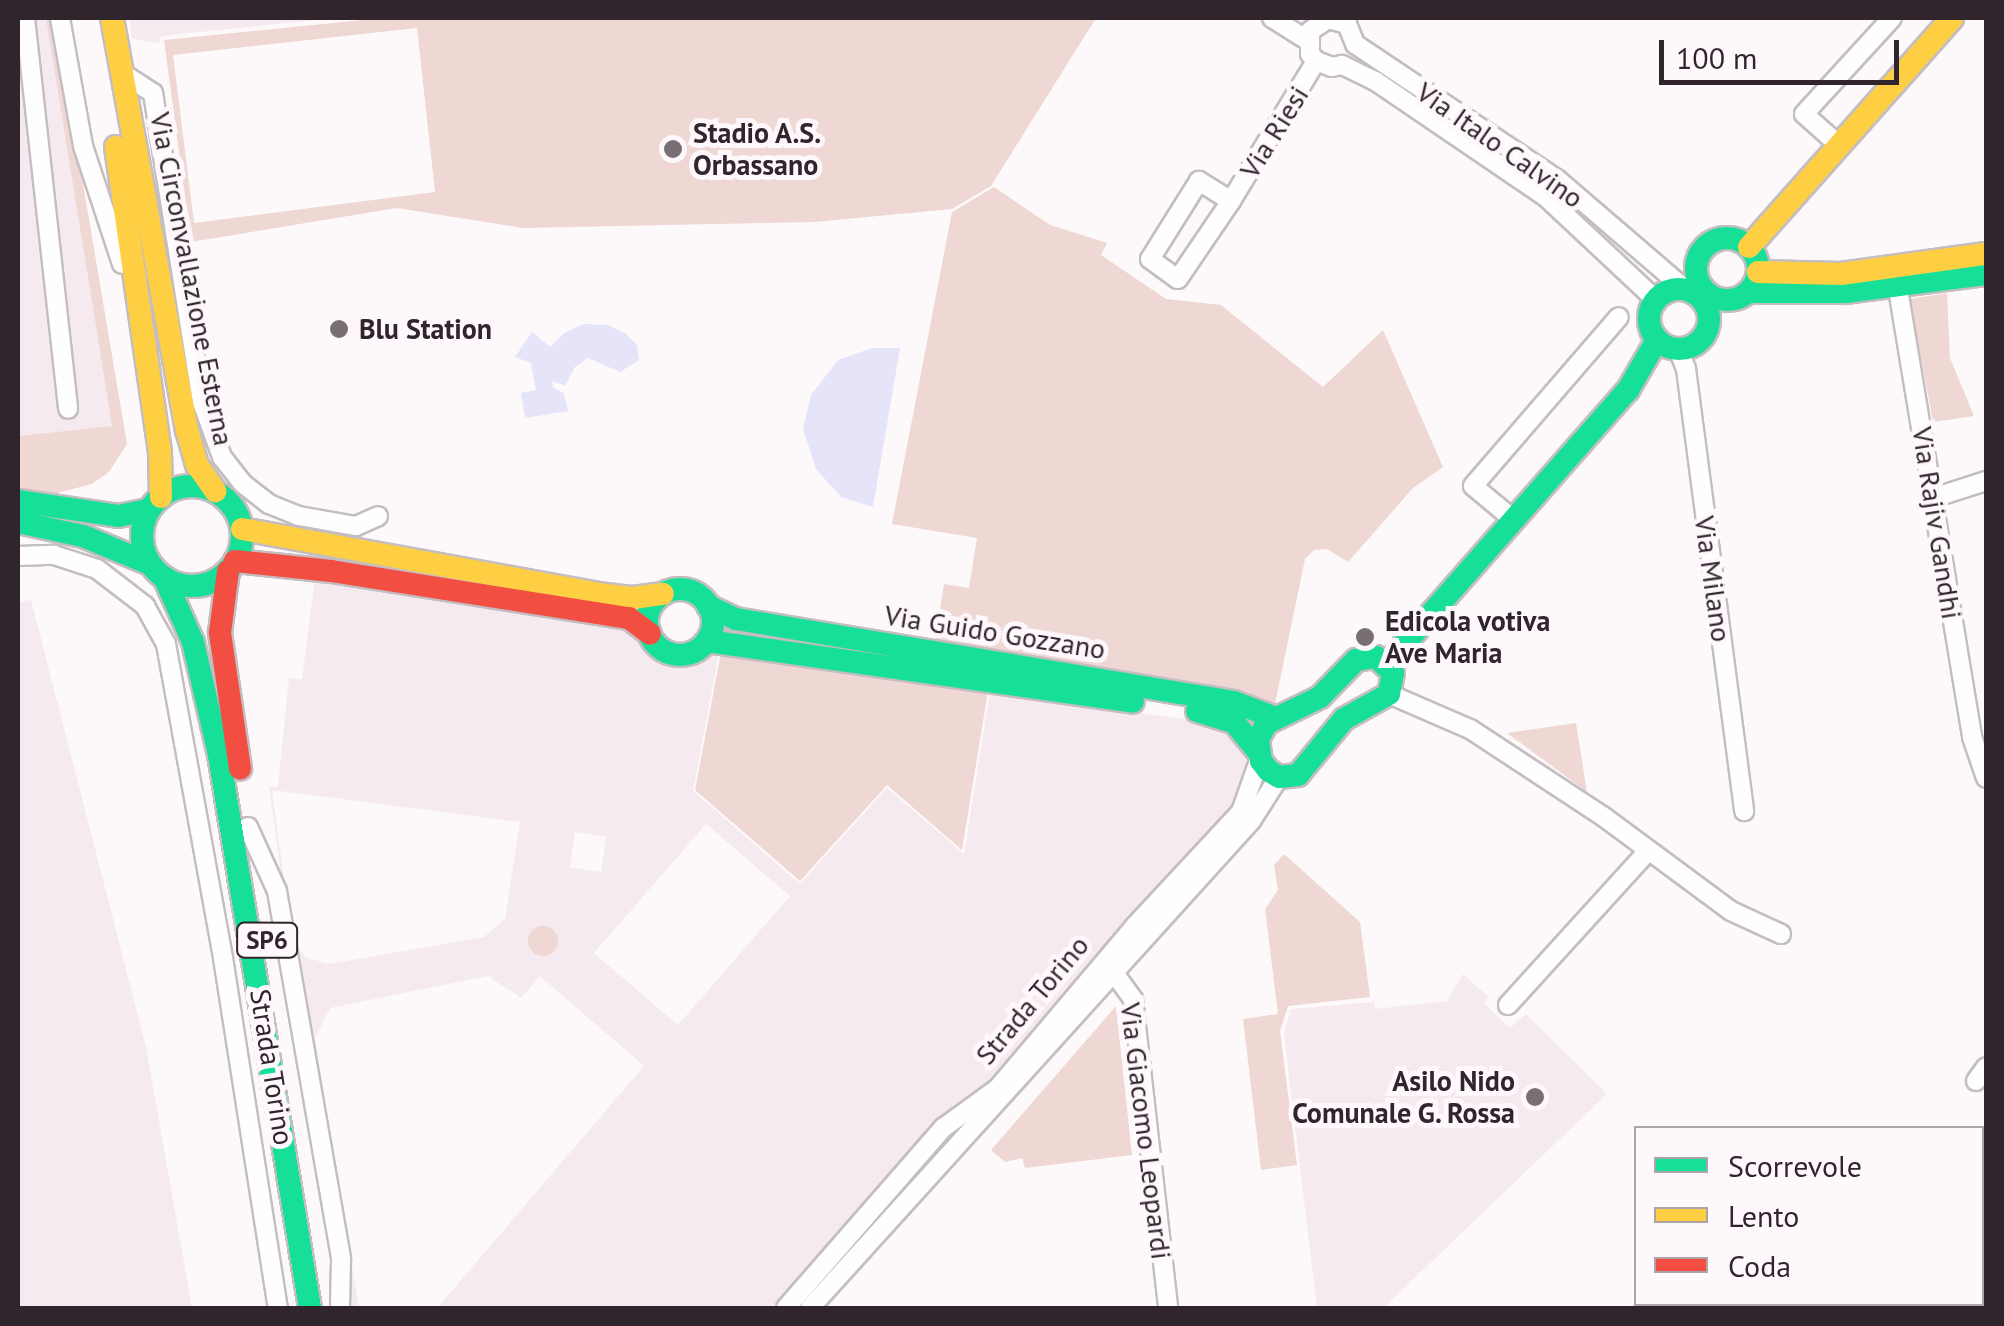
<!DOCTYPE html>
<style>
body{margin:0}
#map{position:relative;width:2004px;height:1326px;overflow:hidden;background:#fdf9fb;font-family:"PT Sans",sans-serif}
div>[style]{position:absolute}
.built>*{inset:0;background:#f4eaf0}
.green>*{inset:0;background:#efd7d3}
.round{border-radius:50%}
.water>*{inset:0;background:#e5e4f9}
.roads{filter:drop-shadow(2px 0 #c4bdc1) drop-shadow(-2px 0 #c4bdc1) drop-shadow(0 2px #c4bdc1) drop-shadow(0 -2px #c4bdc1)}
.street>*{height:18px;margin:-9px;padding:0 9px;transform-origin:9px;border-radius:9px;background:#fffefe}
.fast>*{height:22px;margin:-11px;padding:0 11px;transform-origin:11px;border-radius:11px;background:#16e098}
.fast>.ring{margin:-11px;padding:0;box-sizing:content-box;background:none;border:22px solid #16e098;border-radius:50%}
.slow>*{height:22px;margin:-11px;padding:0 11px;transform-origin:11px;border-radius:11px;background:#ffcf43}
.jam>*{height:22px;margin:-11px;padding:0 11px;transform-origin:11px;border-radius:11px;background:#f24e42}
.dots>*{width:28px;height:28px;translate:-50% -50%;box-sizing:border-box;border:5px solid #fef8fc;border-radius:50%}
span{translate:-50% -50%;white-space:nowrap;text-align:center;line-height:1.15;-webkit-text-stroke:10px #fef8fc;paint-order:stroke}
.shield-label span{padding:2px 8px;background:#fef8fc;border:2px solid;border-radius:8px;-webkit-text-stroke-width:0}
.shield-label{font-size:25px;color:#30252c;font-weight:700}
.street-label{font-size:28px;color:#30252c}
.poi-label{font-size:28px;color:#30252c;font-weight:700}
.left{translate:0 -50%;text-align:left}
.right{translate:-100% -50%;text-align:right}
.frame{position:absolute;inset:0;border:20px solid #30252c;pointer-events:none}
.legend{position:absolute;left:1634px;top:1126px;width:350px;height:180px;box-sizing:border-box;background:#fef8fc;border:2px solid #aca4a9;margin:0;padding:12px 18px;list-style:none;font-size:30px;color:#30252c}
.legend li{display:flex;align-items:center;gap:20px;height:50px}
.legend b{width:50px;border:2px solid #aca4a9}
.scale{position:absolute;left:1659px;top:40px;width:240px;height:45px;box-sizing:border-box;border:5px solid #30252c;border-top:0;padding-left:12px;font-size:30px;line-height:35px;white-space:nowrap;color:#30252c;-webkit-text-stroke:8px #fef8fc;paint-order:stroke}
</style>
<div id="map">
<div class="built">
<i style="clip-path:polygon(18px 18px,46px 18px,112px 426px,18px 436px)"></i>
<i style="clip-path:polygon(129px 18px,337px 18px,161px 36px,159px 43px,132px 39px)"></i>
<i style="clip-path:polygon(evenodd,315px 578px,639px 631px,670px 660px,692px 658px,709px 645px,720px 647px,693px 791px,800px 884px,887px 788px,964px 854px,990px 692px,1211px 723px,1230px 734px,1245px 753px,1248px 772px,1243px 796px,793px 1308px,437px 1308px,644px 1066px,540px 976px,521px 998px,488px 976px,330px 1008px,315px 1038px,359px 1308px,340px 1308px,269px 787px,278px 787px,289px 678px,302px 679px,315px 578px,272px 790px,520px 822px,505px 919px,484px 937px,329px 964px,305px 957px,292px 938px,272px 790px,315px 578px,706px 824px,790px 896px,678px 1025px,594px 953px,706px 824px,315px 578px,575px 832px,606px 837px,601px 872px,570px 867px,575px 832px)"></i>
<i style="clip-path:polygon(31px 600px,146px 1047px,192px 1308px,18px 1308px,18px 602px)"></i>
<i style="clip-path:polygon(1463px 974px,1489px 997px,1484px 1003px,1510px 1028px,1526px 1014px,1607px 1094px,1383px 1308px,1317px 1308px,1284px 1035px,1291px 1009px,1374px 1002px,1375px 1009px,1447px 1001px)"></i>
</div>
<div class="green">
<i style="clip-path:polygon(46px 18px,55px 18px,127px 444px,109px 472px,92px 484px,54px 494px,18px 489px,18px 436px,112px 426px)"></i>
<i style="clip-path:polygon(evenodd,382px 18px,1096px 18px,991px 186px,952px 209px,814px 222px,523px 228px,397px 208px,191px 242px,164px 40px,382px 18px,417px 28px,435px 192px,194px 223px,173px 55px,417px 28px)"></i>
<i style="clip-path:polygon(994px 187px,1050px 225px,1107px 243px,1101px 255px,1166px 299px,1221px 305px,1323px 387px,1383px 330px,1443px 467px,1413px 488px,1348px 562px,1327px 549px,1314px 550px,1305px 559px,1275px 704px,935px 643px,944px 584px,969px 588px,977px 538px,892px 524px,952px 212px)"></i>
<i style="clip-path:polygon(1947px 293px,1950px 358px,1974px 416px,1933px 422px,1910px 299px)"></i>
<i style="clip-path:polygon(722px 647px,988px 691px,962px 850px,887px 785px,800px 881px,695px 790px)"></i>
<i style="clip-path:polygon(1576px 723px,1587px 792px,1507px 733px)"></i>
<i style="clip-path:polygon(1284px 854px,1360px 922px,1370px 997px,1288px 1006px,1280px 1031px,1297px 1165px,1261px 1170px,1243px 1019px,1278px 1014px,1265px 909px,1278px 890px,1274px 865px)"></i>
<i class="round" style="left:528px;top:926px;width:30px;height:30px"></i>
<i style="clip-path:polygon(1116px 1006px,1132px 1155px,1025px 1168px,1022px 1158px,1005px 1162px,991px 1150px)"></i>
</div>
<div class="water">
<i style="clip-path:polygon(584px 324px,608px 325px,626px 334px,637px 345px,639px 360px,620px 372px,588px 358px,575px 367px,565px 386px,552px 381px,553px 387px,564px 394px,568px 411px,525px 418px,521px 393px,536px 390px,531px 363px,515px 357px,532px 332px,550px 347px,564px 333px)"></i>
<i style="clip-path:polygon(872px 348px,900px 348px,873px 507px,841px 497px,816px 469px,803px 429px,811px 395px,838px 360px)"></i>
</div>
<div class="roads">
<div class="street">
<i style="left:25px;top:18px;width:393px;rotate:83.7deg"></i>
<i style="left:60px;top:18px;width:130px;rotate:79.8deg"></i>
<i style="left:83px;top:146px;width:124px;rotate:71.7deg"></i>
<i style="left:1272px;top:18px;width:41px;rotate:32.2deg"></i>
<i style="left:122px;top:73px;width:37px;rotate:33deg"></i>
<i style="left:153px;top:93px;width:313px;rotate:81deg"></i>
<i style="left:202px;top:402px;width:59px;rotate:70deg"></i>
<i style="left:222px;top:457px;width:33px;rotate:52deg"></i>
<i style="left:242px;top:483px;width:34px;rotate:38deg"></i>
<i style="left:269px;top:504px;width:32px;rotate:22deg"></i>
<i style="left:299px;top:516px;width:58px;rotate:10deg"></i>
<i style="left:356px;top:526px;width:24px;rotate:-24deg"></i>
<i style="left:1840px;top:146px;width:48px;rotate:-138.4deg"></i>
<i style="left:1804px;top:114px;width:130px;rotate:-47.5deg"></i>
<i style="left:1231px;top:201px;width:38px;rotate:-148deg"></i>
<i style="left:1199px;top:181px;width:92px;rotate:122.1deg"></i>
<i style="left:1150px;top:259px;width:34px;rotate:36deg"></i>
<i style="left:1178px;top:279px;width:94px;rotate:-55.8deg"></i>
<i style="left:1231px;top:201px;width:164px;rotate:-58.7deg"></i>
<i style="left:1896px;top:277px;width:466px;rotate:80.6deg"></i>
<i style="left:1972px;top:737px;width:43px;rotate:71.1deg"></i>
<i style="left:1656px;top:300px;width:151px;rotate:-136.9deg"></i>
<i style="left:1546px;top:197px;width:207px;rotate:-145.8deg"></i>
<i style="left:1375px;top:81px;width:37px;rotate:-154deg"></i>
<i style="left:1342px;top:65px;width:10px;rotate:169deg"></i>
<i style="left:1332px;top:67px;width:17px;rotate:-159deg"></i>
<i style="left:1316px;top:61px;width:9px;rotate:-131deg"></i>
<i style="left:1310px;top:54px;width:23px;rotate:-90deg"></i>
<i style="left:1310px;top:31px;width:22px;rotate:-34deg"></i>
<i style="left:1328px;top:19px;width:20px;rotate:15deg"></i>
<i style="left:1347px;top:24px;width:22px;rotate:68deg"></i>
<i style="left:1355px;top:44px;width:243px;rotate:33.8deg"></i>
<i style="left:1557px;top:179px;width:170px;rotate:40.7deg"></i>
<i style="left:1678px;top:349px;width:22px;rotate:68deg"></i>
<i style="left:1686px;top:369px;width:446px;rotate:82.5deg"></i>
<i style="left:1933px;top:498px;width:56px;rotate:-17.8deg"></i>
<i style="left:1514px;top:520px;width:53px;rotate:-140.3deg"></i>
<i style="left:1473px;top:486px;width:223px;rotate:-49.2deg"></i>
<i style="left:18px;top:556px;width:36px;rotate:-2deg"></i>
<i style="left:54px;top:555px;width:45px;rotate:18deg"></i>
<i style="left:97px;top:569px;width:61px;rotate:37.6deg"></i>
<i style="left:145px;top:606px;width:43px;rotate:61.1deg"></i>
<i style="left:166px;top:644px;width:319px;rotate:79.7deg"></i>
<i style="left:223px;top:958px;width:354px;rotate:81.1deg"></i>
<i style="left:1389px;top:694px;width:88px;rotate:23.4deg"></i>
<i style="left:1470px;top:729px;width:160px;rotate:33.3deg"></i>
<i style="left:1604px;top:817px;width:158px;rotate:36.5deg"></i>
<i style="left:1731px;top:911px;width:55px;rotate:24.7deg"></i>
<i style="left:248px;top:827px;width:70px;rotate:65.6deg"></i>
<i style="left:277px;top:891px;width:374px;rotate:80.1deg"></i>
<i style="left:341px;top:1259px;width:49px;rotate:91.2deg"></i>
<i style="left:1109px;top:966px;width:41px;rotate:54deg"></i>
<i style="left:1133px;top:999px;width:311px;rotate:83.5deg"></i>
<i style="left:1508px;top:1005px;width:208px;rotate:-47.7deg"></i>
<i style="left:1976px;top:1081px;width:17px;rotate:-54deg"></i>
<i style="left:1903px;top:1304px;width:4px;rotate:63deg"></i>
<i style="left:786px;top:1308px;width:239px;rotate:-48.9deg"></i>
<i style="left:943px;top:1128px;width:68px;rotate:-36deg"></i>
<i style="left:998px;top:1088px;width:211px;rotate:-49.8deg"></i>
<i style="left:1134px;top:927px;width:157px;rotate:-47.1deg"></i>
<i style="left:1241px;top:812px;width:57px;rotate:-70.6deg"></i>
<i style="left:810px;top:1308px;width:657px;rotate:-47.84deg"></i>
<i style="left:1251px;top:821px;width:52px;rotate:-57.5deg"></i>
<i style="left:1856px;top:1308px;width:15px;rotate:-16deg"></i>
</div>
<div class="fast">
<i class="ring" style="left:1696px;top:238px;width:40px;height:40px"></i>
<i class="ring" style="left:1649px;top:289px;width:38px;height:38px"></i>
<i style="left:1749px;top:292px;width:97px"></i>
<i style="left:1846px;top:292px;width:141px;rotate:-7.3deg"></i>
<i class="ring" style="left:142px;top:486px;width:78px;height:78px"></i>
<i style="left:18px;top:501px;width:101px;rotate:8.5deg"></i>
<i style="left:118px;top:516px;width:32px;rotate:-11deg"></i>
<i style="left:18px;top:522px;width:66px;rotate:12.2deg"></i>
<i style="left:83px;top:536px;width:73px;rotate:22.7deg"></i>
<i style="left:164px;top:577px;width:71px;rotate:66deg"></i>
<i style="left:193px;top:642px;width:116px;rotate:77deg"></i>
<i style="left:219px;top:755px;width:560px;rotate:80.66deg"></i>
<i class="ring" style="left:647px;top:589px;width:44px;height:44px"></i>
<i style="left:708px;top:606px;width:31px;rotate:25deg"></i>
<i style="left:736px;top:619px;width:505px;rotate:9.46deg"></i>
<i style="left:1234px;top:702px;width:42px;rotate:21deg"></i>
<i style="left:707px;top:641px;width:430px;rotate:8.1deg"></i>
<i style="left:1376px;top:657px;width:23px;rotate:43deg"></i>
<i style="left:1393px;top:673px;width:21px;rotate:101deg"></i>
<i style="left:1389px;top:694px;width:51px;rotate:150.9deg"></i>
<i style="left:1344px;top:719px;width:72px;rotate:129.4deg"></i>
<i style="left:1298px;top:775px;width:19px;rotate:174deg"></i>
<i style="left:1279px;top:777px;width:13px;rotate:-148deg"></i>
<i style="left:1268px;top:770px;width:11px;rotate:-128deg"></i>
<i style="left:1261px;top:761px;width:22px;rotate:-98deg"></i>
<i style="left:1258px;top:739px;width:18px;rotate:-61deg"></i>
<i style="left:1267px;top:723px;width:59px;rotate:-26.1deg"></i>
<i style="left:1320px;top:697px;width:52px;rotate:-45.8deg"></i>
<i style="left:1356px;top:660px;width:20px;rotate:-9deg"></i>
<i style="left:1387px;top:664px;width:365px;rotate:-48.7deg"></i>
<i style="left:1628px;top:390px;width:58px;rotate:-59.9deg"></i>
<i style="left:1197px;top:711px;width:39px;rotate:17deg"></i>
<i style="left:1234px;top:722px;width:38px;rotate:51deg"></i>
</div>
<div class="slow">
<i style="left:112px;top:18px;width:419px;rotate:79.7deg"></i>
<i style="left:187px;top:430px;width:36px;rotate:74deg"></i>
<i style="left:197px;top:465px;width:32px;rotate:55deg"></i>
<i style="left:116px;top:147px;width:307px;rotate:81.8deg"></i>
<i style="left:160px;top:451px;width:46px;rotate:88.8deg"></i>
<i style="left:1749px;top:247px;width:306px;rotate:-48.4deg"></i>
<i style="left:1758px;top:272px;width:83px;rotate:1.4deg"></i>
<i style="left:1841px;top:274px;width:146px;rotate:-7.9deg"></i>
<i style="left:242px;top:529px;width:362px;rotate:10.3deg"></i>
<i style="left:598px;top:594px;width:35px;rotate:7deg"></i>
<i style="left:633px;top:598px;width:30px;rotate:-8deg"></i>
</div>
<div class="jam">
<i style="left:235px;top:561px;width:97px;rotate:5.9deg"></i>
<i style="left:331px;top:571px;width:302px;rotate:9deg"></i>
<i style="left:629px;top:618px;width:26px;rotate:37deg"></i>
<i style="left:228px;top:571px;width:63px;rotate:97.4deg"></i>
<i style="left:220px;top:633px;width:137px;rotate:81.6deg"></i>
</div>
</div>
<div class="dots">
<i style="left:673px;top:149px;background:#786f74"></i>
<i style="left:339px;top:329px;background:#786f74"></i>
<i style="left:1365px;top:637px;background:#786f74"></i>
<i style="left:1535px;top:1097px;background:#786f74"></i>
</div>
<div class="shield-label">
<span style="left:267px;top:940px">SP6</span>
</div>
<div class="street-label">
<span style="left:1274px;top:132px;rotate:-58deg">Via Riesi</span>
<span style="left:1500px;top:145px;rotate:35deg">Via Italo Calvino</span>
<span style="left:192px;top:279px;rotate:79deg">Via Circonvallazione Esterna</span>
<span style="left:1937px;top:523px;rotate:81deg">Via Rajiv Gandhi</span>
<span style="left:1713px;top:579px;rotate:82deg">Via Milano</span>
<span style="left:995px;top:632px;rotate:9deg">Via Guido Gozzano</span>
<span style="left:1032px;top:1000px;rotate:-50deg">Strada Torino</span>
<span style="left:272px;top:1067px;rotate:81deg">Strada Torino</span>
<span style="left:1146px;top:1131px;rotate:83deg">Via Giacomo Leopardi</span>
</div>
<div class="poi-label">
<span class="left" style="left:693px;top:149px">Stadio A.S.<br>Orbassano</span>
<span class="left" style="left:359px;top:329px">Blu Station</span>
<span class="left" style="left:1385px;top:637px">Edicola votiva<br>Ave Maria</span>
<span class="right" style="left:1515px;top:1097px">Asilo Nido<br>Comunale G. Rossa</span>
</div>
<div class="frame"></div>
<ul class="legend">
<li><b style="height:12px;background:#16e098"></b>Scorrevole</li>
<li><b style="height:12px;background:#ffcf43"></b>Lento</li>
<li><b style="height:12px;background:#f24e42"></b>Coda</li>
</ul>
<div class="scale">100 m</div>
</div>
